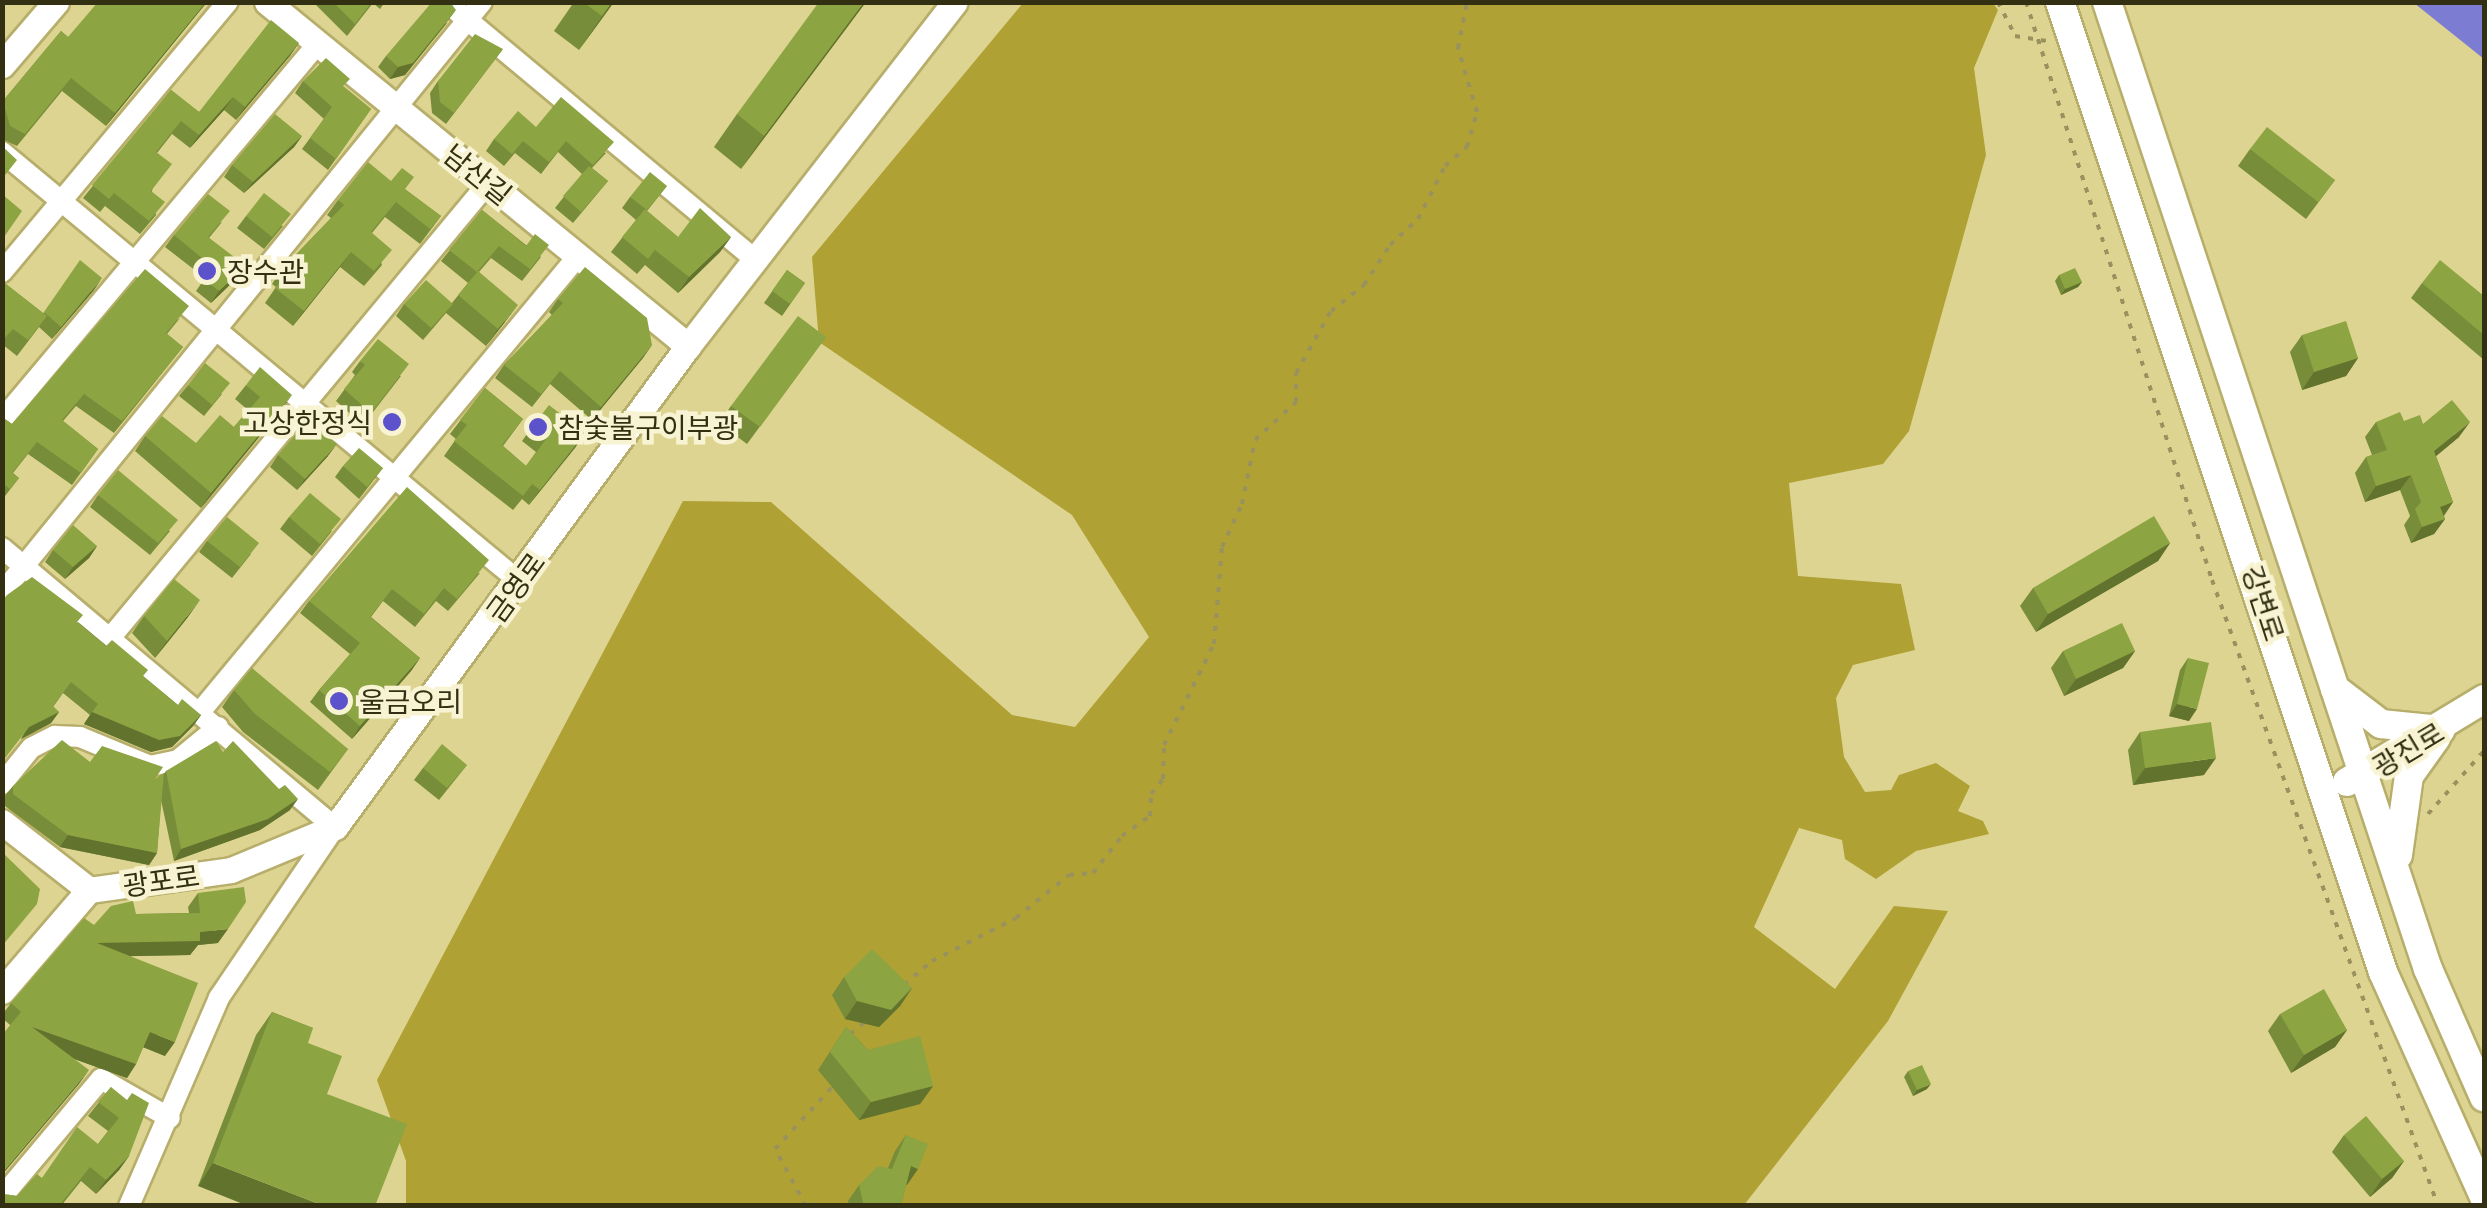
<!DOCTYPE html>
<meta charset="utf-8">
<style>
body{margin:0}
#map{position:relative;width:2487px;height:1208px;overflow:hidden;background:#ded491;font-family:Barlow,"Noto Sans KR",sans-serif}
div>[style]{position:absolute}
.forest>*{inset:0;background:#afa133}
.water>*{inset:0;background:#7b7cd2}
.path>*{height:4px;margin-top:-2px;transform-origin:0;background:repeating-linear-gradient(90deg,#99915e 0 5px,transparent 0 13px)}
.roads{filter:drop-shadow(2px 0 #b7ae6b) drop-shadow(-2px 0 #b7ae6b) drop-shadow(0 2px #b7ae6b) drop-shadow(0 -2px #b7ae6b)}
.minor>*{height:20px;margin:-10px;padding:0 10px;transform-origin:10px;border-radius:10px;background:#fff}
.tertiary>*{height:25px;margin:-12.5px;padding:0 12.5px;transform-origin:12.5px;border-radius:12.5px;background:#fff}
.secondary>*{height:28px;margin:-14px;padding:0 14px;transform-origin:14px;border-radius:14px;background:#fff}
.wall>*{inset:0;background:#788d39}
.shaded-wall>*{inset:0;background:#62732e}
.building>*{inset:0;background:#8ca442}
.dots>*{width:28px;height:28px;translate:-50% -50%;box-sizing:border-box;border:5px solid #f8f4d3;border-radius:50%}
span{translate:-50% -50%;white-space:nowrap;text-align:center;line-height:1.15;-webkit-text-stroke:9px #f8f4d3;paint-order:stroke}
.street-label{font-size:28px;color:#332f13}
.poi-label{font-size:28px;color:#332f13}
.left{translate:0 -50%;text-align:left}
.right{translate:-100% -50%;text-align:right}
.frame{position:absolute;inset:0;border:5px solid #332f13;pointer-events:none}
</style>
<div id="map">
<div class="forest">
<i style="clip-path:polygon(1023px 3px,1993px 3px,1998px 10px,1974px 68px,1986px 155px,1909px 431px,1883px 464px,1789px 483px,1798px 576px,1901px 584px,1915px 650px,1853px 665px,1836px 698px,1844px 757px,1865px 792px,1891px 790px,1899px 775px,1936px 763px,1970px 786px,1958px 811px,1983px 821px,1989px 834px,1916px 851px,1876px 879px,1845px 859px,1842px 840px,1799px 828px,1754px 927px,1835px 989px,1894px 906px,1948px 911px,1888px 1021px,1744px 1205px,406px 1205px,406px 1161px,377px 1080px,683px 501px,771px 502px,1012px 715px,1075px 727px,1149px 637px,1072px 515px,819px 342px,812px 257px)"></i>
</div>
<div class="water">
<i style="clip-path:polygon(2414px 3px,2484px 3px,2484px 59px)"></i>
</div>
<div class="path">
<i style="left:1998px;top:2px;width:38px;rotate:63deg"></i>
<i style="left:2015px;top:36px;width:32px;rotate:9deg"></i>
<i style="left:2026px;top:2px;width:607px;rotate:72.16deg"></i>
<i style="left:2212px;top:580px;width:666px;rotate:70.15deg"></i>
<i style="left:2428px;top:814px;width:84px;rotate:-48.4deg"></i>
<i style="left:904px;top:985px;width:37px;rotate:-41deg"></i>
<i style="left:932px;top:961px;width:94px;rotate:-27.1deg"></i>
<i style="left:1016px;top:918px;width:68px;rotate:-39.1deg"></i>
<i style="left:1069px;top:875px;width:24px;rotate:-5deg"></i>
<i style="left:1093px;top:873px;width:47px;rotate:-51.9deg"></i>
<i style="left:1122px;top:836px;width:34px;rotate:-36deg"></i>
<i style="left:1150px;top:816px;width:22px;rotate:-87deg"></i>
<i style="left:1151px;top:794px;width:19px;rotate:-51deg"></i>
<i style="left:1163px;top:779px;width:34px;rotate:-88deg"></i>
<i style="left:1164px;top:745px;width:113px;rotate:-63.7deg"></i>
<i style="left:1214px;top:644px;width:97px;rotate:-85.3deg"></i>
<i style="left:1222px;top:547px;width:47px;rotate:-65.1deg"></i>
<i style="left:1242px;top:504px;width:65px;rotate:-78.5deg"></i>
<i style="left:1255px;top:440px;width:56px;rotate:-42.8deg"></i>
<i style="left:1296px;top:402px;width:29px;rotate:-90deg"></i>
<i style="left:1296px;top:373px;width:71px;rotate:-60.6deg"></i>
<i style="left:1331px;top:311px;width:42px;rotate:-38.2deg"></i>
<i style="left:1364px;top:285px;width:48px;rotate:-57deg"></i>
<i style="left:1390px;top:245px;width:38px;rotate:-43deg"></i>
<i style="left:1418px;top:219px;width:59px;rotate:-63deg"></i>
<i style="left:1445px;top:166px;width:29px;rotate:-41deg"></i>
<i style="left:1467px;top:147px;width:36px;rotate:-74deg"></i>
<i style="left:1477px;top:112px;width:67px;rotate:-106.5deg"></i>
<i style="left:1458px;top:48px;width:47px;rotate:-78.9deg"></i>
<i style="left:850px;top:1034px;width:21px;rotate:-39deg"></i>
<i style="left:806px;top:1206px;width:65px;rotate:-118.5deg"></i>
<i style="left:775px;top:1149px;width:88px;rotate:-47.3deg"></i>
</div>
<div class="roads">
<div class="minor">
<i style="left:446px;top:2px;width:401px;rotate:39.8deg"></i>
<i style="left:2px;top:152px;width:673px;rotate:39.7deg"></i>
<i style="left:2px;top:272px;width:352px;rotate:-50.1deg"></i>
<i style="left:2px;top:420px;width:491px;rotate:-50deg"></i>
<i style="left:2px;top:548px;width:434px;rotate:40deg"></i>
<i style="left:335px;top:827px;width:207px;rotate:124.2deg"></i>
<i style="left:219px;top:998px;width:227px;rotate:113.4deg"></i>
<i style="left:2px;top:593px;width:761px;rotate:-50.92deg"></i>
<i style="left:111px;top:637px;width:590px;rotate:-50.29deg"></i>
<i style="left:200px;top:712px;width:592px;rotate:-50.34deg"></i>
<i style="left:2px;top:784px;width:46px;rotate:-51.1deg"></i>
<i style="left:31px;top:748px;width:27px;rotate:-27deg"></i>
<i style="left:55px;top:736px;width:25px;rotate:2deg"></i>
<i style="left:80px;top:737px;width:76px;rotate:22.5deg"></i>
<i style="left:150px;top:766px;width:29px;rotate:-12deg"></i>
<i style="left:178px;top:760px;width:52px;rotate:-39.5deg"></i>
<i style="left:2px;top:1197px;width:154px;rotate:-50deg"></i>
<i style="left:101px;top:1079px;width:79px;rotate:29.5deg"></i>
</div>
<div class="tertiary">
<i style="left:267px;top:2px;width:544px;rotate:39.25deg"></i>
<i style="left:2px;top:65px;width:83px;rotate:-49.4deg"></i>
<i style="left:2px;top:822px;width:110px;rotate:38deg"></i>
<i style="left:89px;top:890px;width:143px;rotate:-8deg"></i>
<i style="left:231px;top:870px;width:113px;rotate:-22.5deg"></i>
<i style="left:335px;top:827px;width:597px;rotate:-53.73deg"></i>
<i style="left:688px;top:346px;width:435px;rotate:-52.2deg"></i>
<i style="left:2px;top:991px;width:133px;rotate:-49.3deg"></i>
</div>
<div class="secondary">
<i style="left:2060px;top:2px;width:1022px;rotate:71.58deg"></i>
<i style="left:2383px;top:972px;width:247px;rotate:65.8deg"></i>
<i style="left:2107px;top:2px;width:1019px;rotate:71.64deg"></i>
<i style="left:2428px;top:969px;width:140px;rotate:66.4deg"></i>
<i style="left:2335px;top:689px;width:58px;rotate:37.3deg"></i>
<i style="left:2381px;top:724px;width:60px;rotate:5.7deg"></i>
<i style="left:2347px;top:782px;width:160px;rotate:-31.2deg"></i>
<i style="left:2398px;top:855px;width:80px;rotate:-82.1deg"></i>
<i style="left:2409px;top:776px;width:47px;rotate:-54.6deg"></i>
</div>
</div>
<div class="wall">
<i style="clip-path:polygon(207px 2px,106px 126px,62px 91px,17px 146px,2px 139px,2px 102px,61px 31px,68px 37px)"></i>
<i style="clip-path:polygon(313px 2px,385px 2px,380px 9px,373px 3px,347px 36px)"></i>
<i style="clip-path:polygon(574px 2px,614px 2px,579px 50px,554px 31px)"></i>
<i style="clip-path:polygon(866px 2px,741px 169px,714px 147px,737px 114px)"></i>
<i style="clip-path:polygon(448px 22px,405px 75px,390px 79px,378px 67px,386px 56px)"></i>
<i style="clip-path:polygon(299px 43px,236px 120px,224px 110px,190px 148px,172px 134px,157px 153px,152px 192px,156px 215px,140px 234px,105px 206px,100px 212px,83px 198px,171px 90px,199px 112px)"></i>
<i style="clip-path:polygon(503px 49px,446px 124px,432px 113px,430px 93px,438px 81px)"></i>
<i style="clip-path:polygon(303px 81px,344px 87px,371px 109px,328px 170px,302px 149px,324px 119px,295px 93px)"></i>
<i style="clip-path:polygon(536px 127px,606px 153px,592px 168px,608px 181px,573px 223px,555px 208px,582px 174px,558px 152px,541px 174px,515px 153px,504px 166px,486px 151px,494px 139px)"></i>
<i style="clip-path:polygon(302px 136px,294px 147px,244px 193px,224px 177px,232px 165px)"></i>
<i style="clip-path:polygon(2250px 149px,2335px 180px,2306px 219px,2238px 166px)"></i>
<i style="clip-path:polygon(391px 181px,406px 190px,441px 216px,420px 244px,385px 217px,372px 233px,382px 265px,364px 286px,340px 267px,293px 326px,265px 303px,276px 287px,272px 284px,282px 269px,331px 218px,327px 215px,338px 200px)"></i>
<i style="clip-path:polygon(667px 186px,647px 211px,678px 237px,731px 237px,720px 252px,678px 293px,645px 265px,637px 274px,611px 252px,636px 220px,622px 208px,630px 197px)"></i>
<i style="clip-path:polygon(482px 210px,541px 257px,522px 281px,491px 258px,479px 272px,505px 322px,486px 346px,446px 313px,423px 340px,396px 316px,404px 304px,452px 303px,468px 283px,441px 261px)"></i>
<i style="clip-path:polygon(246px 216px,283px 226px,264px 249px,237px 228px)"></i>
<i style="clip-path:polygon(222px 222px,209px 238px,238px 277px,211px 303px,196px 291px,205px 278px,165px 247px,174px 235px)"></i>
<i style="clip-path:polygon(787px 270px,805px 283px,782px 316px,764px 303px)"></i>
<i style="clip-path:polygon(2059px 275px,2082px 282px,2078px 287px,2061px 295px,2055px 281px)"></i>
<i style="clip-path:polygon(2px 281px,43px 313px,94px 290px,52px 339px,39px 327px,17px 356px,2px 344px)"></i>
<i style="clip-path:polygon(2422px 283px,2484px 296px,2484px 360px,2411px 298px)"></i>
<i style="clip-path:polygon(558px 299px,652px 345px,592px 420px,550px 384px,532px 407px,495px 378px,504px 365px,552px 315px,549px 312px)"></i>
<i style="clip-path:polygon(180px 318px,167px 334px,183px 347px,114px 433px,76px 406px,63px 421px,98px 449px,72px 485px,28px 454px,13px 473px,19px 478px,2px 500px,2px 417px,12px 424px)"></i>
<i style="clip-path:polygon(2302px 335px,2358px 358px,2346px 376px,2302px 390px,2290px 352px)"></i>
<i style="clip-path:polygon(826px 337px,747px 444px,719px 423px,731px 406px)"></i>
<i style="clip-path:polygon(360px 361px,401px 376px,363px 425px,336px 401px,355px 375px,352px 372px)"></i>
<i style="clip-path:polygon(188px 385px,222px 394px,204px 416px,179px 396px)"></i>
<i style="clip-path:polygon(246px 385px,282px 409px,201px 508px,135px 451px,145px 436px,196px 443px,234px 427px,248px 410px,235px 399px)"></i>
<i style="clip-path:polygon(485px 388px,523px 419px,503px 446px,526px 466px,536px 452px,522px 441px,532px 427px,585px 433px,529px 505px,522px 499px,513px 510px,444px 456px,456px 439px,450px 434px)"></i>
<i style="clip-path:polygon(2404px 421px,2423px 424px,2459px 437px,2436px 456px,2453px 502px,2444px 516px,2445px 519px,2434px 534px,2411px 543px,2404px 525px,2410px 516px,2400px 490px,2365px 502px,2355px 473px,2366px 457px,2372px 455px,2365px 437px,2376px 422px)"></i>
<i style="clip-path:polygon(278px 455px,328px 456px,297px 490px,270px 467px)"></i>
<i style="clip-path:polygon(343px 466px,383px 468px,359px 499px,335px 477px)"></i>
<i style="clip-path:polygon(98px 495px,170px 531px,150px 555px,90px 507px)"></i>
<i style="clip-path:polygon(289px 517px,332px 531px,312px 556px,280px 529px)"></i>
<i style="clip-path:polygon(207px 541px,251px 554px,232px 578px,199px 552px)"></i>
<i style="clip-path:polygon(2170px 543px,2158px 561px,2036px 632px,2020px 606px,2033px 588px)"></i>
<i style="clip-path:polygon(97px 546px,89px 558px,65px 579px,45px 562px,53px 550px)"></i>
<i style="clip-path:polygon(480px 573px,448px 611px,436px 601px,415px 627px,383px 601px,371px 617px,420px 658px,411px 671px,352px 739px,310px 702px,319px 690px,350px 654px,300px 613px,309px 601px)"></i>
<i style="clip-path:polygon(144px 616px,188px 617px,155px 658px,132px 633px)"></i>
<i style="clip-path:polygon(78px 622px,178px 705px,201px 715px,193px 726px,172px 747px,151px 752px,84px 724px,90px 715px,63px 693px,53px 707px,59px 712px,51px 723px,21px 739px)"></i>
<i style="clip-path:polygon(2063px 651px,2135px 651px,2123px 668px,2064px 696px,2051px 668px)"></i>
<i style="clip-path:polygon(2188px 658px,2189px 721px,2169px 716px,2180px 670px)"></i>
<i style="clip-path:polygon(234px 690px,348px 749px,318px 790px,243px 732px,222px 707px)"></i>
<i style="clip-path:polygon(2140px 732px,2204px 775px,2133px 785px,2128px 750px)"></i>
<i style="clip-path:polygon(223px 752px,290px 810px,260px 830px,174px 861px,161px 800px,157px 853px,149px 865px,60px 847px,5px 806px,4px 797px,13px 786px,90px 762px,155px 779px,163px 775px,166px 771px)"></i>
<i style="clip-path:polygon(467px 765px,439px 800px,414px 780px,423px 768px)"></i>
<i style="clip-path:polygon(198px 893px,218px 943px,198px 945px,190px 955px,131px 956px,165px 1056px,143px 1047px,136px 1064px,127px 1078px,74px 1059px,79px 1084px,2px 1018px,2px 1015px,11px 1003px,94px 925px,136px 914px,189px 913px,188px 907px)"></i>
<i style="clip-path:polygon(844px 977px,912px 988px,900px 1006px,879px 1027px,845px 1019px,832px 995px)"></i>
<i style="clip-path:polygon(272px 1012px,313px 1028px,198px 1186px,256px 1035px)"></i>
<i style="clip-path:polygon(2280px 1014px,2347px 1030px,2335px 1047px,2291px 1073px,2268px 1031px)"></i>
<i style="clip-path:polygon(846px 1027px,868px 1050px,933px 1086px,920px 1104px,859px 1120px,818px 1070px)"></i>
<i style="clip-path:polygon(1908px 1071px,1927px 1089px,1913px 1096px,1904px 1077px)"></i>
<i style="clip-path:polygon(111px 1087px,129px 1156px,119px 1170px,96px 1194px,81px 1181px,61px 1206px,4px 1194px,17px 1196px,42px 1178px,98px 1144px,108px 1131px,88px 1116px)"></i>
<i style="clip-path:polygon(906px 1135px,918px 1169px,906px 1185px,901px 1206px,849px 1206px,848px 1201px,859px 1185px,888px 1168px,895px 1151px)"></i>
<i style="clip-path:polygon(2344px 1135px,2404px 1161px,2392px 1178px,2370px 1197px,2332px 1152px)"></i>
</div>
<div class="shaded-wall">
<i style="clip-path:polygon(206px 2px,207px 2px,106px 126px,115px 113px)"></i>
<i style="clip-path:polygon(612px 2px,614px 2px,579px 50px)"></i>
<i style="clip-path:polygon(864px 2px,866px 2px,741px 169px,764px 136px)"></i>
<i style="clip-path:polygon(456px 10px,405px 75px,390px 79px,398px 67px)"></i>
<i style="clip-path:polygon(299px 43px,290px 56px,236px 120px,245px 107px)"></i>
<i style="clip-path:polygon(233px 97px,224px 110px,190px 148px,199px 135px)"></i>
<i style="clip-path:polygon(302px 136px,294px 147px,244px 193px,253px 182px)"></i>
<i style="clip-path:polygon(731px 237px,720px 252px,678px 293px,689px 277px)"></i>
<i style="clip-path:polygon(351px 252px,340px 267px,293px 326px,304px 311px)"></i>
<i style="clip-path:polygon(246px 266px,238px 277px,211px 303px,219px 291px)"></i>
<i style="clip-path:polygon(102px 278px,94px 290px,52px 339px,61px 327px)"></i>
<i style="clip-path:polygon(2082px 282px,2078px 287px,2061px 295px,2065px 289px)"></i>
<i style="clip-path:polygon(518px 305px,505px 322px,486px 346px,498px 329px)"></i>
<i style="clip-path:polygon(652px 345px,643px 358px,592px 420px,601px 407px)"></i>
<i style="clip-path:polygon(2358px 358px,2346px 376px,2302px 390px,2314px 372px)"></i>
<i style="clip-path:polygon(292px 395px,282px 409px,201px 508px,211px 493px)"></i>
<i style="clip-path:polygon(2470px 422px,2459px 437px,2423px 467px,2434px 451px)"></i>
<i style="clip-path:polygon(585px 433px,575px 448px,529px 505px,540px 490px)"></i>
<i style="clip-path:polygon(337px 444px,328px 456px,297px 490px,305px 479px)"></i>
<i style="clip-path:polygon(2411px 475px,2400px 490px,2365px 502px,2376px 486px)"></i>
<i style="clip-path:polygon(2453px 502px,2442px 518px,2440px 507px)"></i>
<i style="clip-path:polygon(2445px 519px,2434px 534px,2411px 543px,2422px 527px)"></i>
<i style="clip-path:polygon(2170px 543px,2158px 561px,2036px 632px,2048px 614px)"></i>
<i style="clip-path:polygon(97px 546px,89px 558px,65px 579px,73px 567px)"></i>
<i style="clip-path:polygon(200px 600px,188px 617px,155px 658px,167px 641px)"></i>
<i style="clip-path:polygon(2135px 651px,2123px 668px,2064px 696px,2076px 679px)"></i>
<i style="clip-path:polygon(420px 658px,411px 671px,352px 739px,360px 726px)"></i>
<i style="clip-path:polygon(2177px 704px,2197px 709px,2189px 721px,2169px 716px)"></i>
<i style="clip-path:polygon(59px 712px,51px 723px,21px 739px,29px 727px)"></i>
<i style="clip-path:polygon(92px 712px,201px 715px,193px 726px,172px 747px,151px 752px,84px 724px)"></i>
<i style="clip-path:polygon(2216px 758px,2204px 775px,2133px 785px,2145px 768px)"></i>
<i style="clip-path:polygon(298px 799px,290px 810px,260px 830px,174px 861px,181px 849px)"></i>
<i style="clip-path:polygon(68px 835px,157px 853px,149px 865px,60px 847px)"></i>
<i style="clip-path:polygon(228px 929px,218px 943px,198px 945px,190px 955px,88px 957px,97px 943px)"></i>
<i style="clip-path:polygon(912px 988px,900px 1006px,879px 1027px,845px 1019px,857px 1001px)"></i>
<i style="clip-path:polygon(32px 1027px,136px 1064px,127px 1078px,22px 1040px)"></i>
<i style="clip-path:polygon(2347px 1030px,2335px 1047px,2291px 1073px,2304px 1055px)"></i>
<i style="clip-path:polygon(150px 1032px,175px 1042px,165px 1056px,140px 1046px)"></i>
<i style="clip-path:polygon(89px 1070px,79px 1084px,2px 1175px,2px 1173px)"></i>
<i style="clip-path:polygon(1931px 1084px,1927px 1089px,1913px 1096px,1917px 1090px)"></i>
<i style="clip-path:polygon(933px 1086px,920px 1104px,859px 1120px,871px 1102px)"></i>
<i style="clip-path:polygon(129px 1156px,119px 1170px,96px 1194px,106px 1180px)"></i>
<i style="clip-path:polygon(2404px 1161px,2392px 1178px,2370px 1197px,2382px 1179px)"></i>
<i style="clip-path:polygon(213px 1163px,324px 1206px,248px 1206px,198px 1186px)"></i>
<i style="clip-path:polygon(911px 1166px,918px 1169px,907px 1185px,900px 1182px)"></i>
</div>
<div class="building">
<i style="clip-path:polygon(98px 2px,206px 2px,115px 113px,71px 78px,25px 134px,10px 126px,3px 101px,61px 31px,68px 37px)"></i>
<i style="clip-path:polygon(333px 2px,372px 2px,355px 24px)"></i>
<i style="clip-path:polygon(432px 2px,450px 2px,456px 10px,413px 63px,398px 67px,386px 56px)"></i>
<i style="clip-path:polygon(583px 2px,612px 2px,602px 16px)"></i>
<i style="clip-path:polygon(819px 2px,864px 2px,764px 136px,737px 114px)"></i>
<i style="clip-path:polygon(271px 20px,299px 43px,245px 107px,233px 97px,199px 135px,181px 121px,156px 152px,172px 164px,151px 191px,165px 202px,149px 221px,114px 193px,109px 199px,92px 185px,171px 90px,199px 112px)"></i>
<i style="clip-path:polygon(475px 34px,503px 49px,454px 113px,440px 102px,438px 81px)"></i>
<i style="clip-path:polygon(326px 58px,350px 79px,343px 86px,371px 109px,336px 159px,310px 138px,332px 107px,303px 81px)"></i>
<i style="clip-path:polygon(561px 97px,614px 142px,593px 165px,566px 141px,549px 162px,523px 141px,512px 154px,494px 139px,518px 111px,536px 127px)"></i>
<i style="clip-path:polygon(275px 114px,302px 136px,253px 182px,232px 165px)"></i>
<i style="clip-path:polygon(2267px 127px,2335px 180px,2318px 202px,2250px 149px)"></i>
<i style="clip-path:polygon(2px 146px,17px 160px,2px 179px)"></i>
<i style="clip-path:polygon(368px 162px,391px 181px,402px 168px,414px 177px,405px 189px,441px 216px,430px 229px,396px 202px,371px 232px,392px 250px,374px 271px,351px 252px,304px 311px,275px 288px,288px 273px,282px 269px,344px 205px,338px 200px)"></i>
<i style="clip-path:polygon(589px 166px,608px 181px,581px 212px,563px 196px)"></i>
<i style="clip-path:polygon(650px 172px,667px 186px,647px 210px,630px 197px)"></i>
<i style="clip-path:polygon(264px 193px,291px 214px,272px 237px,246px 216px)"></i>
<i style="clip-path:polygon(2px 194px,22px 211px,2px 240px)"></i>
<i style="clip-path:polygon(208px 194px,230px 211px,208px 237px,246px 266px,219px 291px,204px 279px,213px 267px,174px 235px)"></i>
<i style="clip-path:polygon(700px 208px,731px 237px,689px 277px,655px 250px,648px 259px,622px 237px,645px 209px,678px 237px)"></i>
<i style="clip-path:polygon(482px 210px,526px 246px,535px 234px,549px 245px,530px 269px,499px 246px,477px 272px,449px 250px)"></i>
<i style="clip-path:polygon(80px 260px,102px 278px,61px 327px,44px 312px)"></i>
<i style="clip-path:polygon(2440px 260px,2484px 296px,2484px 335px,2422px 283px)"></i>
<i style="clip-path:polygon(585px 267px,647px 318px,652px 345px,601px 407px,560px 371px,541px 394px,504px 365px,563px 303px,558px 299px)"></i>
<i style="clip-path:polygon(2075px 268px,2082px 282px,2065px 289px,2059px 275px)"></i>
<i style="clip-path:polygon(145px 269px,189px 306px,166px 333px,183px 347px,122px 421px,84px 394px,62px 420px,98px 449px,81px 473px,37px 442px,12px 473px,19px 478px,10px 489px,2px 483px,2px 417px,12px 424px)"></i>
<i style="clip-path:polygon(787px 270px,805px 283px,790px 304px,772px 291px)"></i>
<i style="clip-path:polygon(478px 271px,518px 305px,498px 329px,458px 295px)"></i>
<i style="clip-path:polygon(426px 280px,453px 304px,431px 328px,404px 304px)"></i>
<i style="clip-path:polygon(2px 281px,47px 316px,28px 340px,13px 329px,2px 341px)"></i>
<i style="clip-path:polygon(798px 316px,826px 337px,760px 427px,731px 406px)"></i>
<i style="clip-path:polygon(2346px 321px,2358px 358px,2314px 372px,2302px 335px)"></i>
<i style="clip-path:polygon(378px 339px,409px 364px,371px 413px,344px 389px,365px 365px,360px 361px)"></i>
<i style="clip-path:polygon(205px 363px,230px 383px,212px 405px,188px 385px)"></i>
<i style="clip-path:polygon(260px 367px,292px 395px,211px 493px,145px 436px,162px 416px,196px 443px,220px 415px,234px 427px,260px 397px,246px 385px)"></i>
<i style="clip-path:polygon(485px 388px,523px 419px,502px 445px,526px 466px,547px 438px,532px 427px,549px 405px,585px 433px,540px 490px,532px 484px,523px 496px,454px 441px,467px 425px,460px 420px)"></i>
<i style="clip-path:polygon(2452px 400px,2470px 422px,2434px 451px,2453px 502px,2440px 507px,2445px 519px,2422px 527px,2415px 509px,2421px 502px,2411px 475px,2376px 486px,2366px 457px,2387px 450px,2376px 422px,2400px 412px,2404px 421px,2420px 415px,2423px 424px)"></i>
<i style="clip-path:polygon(307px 421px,337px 444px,305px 479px,278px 455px)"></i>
<i style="clip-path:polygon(359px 448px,383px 468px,367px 487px,343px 466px)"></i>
<i style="clip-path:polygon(118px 470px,178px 520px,158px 543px,98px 495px)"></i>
<i style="clip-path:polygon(407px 487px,489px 560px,457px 599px,444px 588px,424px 614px,392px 589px,370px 617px,420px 658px,360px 726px,319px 690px,360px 643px,309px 601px)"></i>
<i style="clip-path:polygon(310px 493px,341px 519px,320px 544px,289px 517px)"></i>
<i style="clip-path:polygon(2154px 516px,2170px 543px,2048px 614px,2033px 588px)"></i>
<i style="clip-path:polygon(227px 517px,259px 543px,240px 567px,207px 541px)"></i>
<i style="clip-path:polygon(73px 525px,97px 546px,73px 567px,53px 550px)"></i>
<i style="clip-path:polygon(32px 577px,83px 615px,77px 622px,106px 646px,112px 640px,148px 670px,143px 676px,178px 705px,182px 699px,201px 715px,180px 736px,159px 740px,92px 712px,98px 704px,71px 682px,53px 706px,59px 712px,29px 727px,2px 762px,2px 601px,7px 595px)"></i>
<i style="clip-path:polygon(174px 579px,200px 600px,167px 641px,144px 616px)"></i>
<i style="clip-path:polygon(2122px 623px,2135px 651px,2076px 679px,2063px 651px)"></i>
<i style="clip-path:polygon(2188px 658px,2209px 663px,2197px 709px,2177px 704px)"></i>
<i style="clip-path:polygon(252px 668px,348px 749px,330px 772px,255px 714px,234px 690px)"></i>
<i style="clip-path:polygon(2211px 722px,2216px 758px,2145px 768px,2140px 732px)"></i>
<i style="clip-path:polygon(62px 740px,90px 762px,102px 746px,163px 767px,155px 779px,164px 773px,157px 853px,68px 835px,13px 794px,13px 786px)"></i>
<i style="clip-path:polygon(216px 741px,223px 752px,233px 741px,279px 789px,285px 785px,298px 799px,268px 819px,181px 849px,166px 771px)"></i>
<i style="clip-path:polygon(442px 744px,467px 765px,447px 788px,423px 768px)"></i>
<i style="clip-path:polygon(2px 852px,40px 889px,37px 904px,2px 946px)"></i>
<i style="clip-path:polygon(244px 887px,246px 902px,228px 929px,200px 932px,200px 941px,97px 943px,198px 983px,175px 1042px,150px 1032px,136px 1064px,32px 1027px,89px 1070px,2px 1173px,2px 1035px,21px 1012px,11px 1003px,84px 918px,94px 925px,111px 906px,133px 901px,136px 914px,200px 913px,198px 893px)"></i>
<i style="clip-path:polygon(872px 949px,912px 988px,891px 1010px,857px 1001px,844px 977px)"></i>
<i style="clip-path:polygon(2324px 989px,2347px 1030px,2304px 1055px,2280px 1014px)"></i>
<i style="clip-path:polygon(272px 1012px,313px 1028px,308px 1043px,342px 1056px,327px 1094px,407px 1124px,375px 1206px,324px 1206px,213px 1163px)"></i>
<i style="clip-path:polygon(846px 1027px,868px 1050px,920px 1036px,933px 1086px,871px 1102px,830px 1052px)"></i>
<i style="clip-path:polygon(1922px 1065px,1931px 1084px,1917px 1090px,1908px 1071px)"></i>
<i style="clip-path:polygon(111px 1087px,127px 1100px,132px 1093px,149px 1103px,129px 1156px,106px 1180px,90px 1167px,59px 1206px,2px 1206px,2px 1184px,4px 1194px,17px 1196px,37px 1174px,42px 1178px,77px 1127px,98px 1144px,119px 1118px,98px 1102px)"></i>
<i style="clip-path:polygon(2366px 1116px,2404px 1161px,2382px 1179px,2344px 1135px)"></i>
<i style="clip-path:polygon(906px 1135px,928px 1144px,918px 1169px,911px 1166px,901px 1206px,864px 1206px,859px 1185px,878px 1166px,892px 1169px)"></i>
</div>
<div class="dots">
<i style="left:207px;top:271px;background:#5c53cc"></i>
<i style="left:392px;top:422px;background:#5c53cc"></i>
<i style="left:538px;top:427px;background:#5c53cc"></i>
<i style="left:339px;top:701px;background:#5c53cc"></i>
</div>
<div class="street-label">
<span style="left:478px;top:174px;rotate:39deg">남산길</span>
<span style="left:515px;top:587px;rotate:-54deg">금영로</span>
<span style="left:2264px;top:603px;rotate:72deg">강변로</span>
<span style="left:2408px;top:749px;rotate:-31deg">광진로</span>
<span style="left:161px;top:880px;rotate:-8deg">광포로</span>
</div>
<div class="poi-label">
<span class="left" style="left:227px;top:271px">장수관</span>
<span class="right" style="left:372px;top:422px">고상한정식</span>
<span class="left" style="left:558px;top:427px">참숯불구이부광</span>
<span class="left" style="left:359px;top:701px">울금오리</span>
</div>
<div class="frame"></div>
</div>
